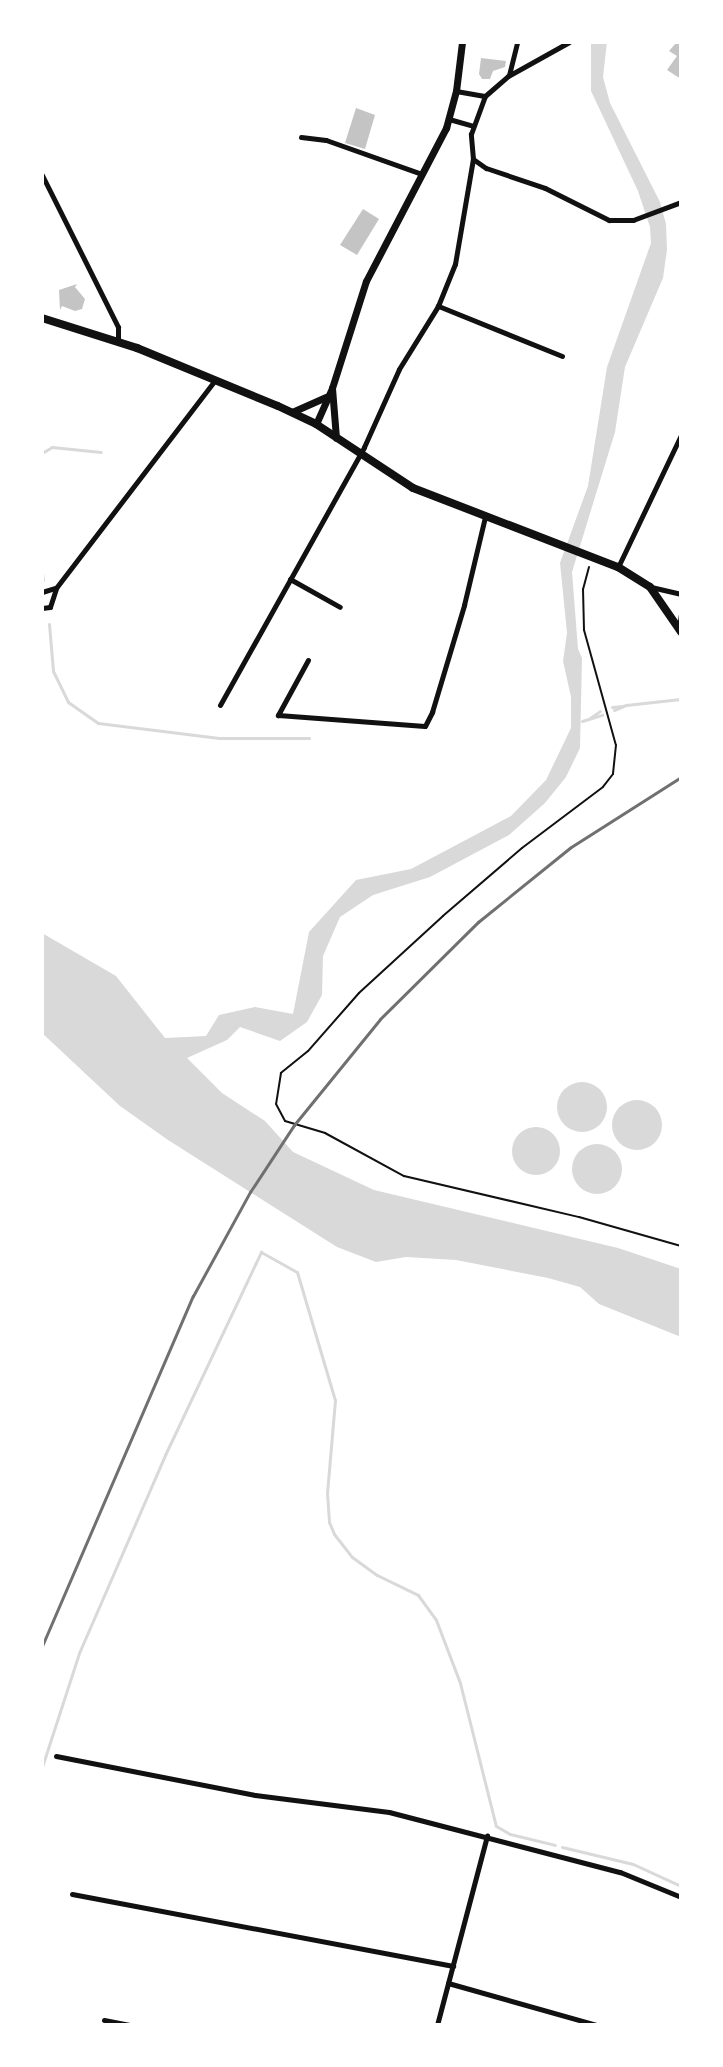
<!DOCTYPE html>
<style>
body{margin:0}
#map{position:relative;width:723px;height:2067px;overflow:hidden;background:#fff;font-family:"Work Sans",sans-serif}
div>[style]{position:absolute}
.water>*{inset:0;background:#d9d9d9}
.round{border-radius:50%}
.stream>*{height:3px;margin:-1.5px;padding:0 1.5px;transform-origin:1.5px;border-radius:1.5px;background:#d9d9d9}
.building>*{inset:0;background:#c4c4c4}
.path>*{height:2px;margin:-1px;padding:0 1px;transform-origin:1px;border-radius:1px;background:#111}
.minor>*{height:5px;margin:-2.5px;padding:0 2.5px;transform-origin:2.5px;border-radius:2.5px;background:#111}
.tertiary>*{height:7px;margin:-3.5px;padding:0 3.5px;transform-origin:3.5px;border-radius:3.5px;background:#111}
.secondary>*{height:8px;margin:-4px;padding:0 4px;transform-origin:4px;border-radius:4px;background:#111}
.rail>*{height:3px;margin:-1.5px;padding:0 1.5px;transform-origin:1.5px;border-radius:1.5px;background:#707070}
span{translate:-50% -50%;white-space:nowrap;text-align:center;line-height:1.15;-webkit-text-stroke:6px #fff;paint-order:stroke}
.frame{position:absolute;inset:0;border:44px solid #fff;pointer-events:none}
</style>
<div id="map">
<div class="water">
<i style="clip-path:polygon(591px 42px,607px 42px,603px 77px,610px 103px,660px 202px,666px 224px,667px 250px,663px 278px,625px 367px,615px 432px,572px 572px,578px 649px,582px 658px,580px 748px,566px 777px,545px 803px,509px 835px,430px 877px,373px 895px,340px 917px,323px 956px,322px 995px,307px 1022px,280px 1041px,240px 1027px,227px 1040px,187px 1058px,222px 1093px,265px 1121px,293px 1152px,374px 1190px,618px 1248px,681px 1269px,681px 1337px,599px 1304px,580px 1287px,548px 1278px,456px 1260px,406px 1257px,376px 1262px,337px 1247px,168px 1140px,120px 1106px,42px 1033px,42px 933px,116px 976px,165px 1038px,206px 1036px,219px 1015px,255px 1007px,293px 1014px,309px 932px,356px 880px,411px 869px,511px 816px,546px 780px,571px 728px,571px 697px,563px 661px,567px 633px,560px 563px,588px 486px,607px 367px,651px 243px,650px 227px,638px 191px,591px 91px)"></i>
<i class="round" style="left:557px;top:1082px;width:50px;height:50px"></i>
<i class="round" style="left:612px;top:1100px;width:50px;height:50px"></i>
<i class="round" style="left:512px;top:1127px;width:48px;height:48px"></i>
<i class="round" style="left:572px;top:1144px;width:50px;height:50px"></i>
</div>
<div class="stream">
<i style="left:42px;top:453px;width:12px;rotate:-31deg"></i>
<i style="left:52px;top:447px;width:49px;rotate:5.8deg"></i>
<i style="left:42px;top:572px;width:8px;rotate:83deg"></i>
<i style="left:49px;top:624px;width:47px;rotate:85.1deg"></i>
<i style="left:53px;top:671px;width:34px;rotate:64deg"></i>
<i style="left:68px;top:702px;width:37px;rotate:35deg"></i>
<i style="left:98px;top:723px;width:122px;rotate:7.1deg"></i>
<i style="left:219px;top:738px;width:90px"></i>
<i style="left:612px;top:707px;width:11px;rotate:-5deg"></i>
<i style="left:614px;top:710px;width:13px;rotate:-23deg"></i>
<i style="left:626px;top:705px;width:55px;rotate:-6.2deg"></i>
<i style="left:590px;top:718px;width:12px;rotate:-35deg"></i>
<i style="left:582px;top:721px;width:21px;rotate:-17deg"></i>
<i style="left:42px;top:1767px;width:120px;rotate:-72deg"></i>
<i style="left:79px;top:1653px;width:216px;rotate:-66.5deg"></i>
<i style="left:165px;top:1455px;width:225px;rotate:-64.7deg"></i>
<i style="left:261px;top:1252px;width:41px;rotate:29.1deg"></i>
<i style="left:297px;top:1272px;width:134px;rotate:73.5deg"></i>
<i style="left:335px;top:1400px;width:93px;rotate:94.9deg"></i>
<i style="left:327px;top:1493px;width:29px;rotate:86deg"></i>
<i style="left:329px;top:1522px;width:13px;rotate:67deg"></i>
<i style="left:334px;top:1534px;width:29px;rotate:52deg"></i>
<i style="left:352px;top:1557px;width:31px;rotate:36deg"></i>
<i style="left:377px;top:1575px;width:46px;rotate:26deg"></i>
<i style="left:418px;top:1595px;width:31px;rotate:54deg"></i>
<i style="left:436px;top:1620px;width:67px;rotate:69.1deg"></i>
<i style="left:460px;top:1683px;width:147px;rotate:75.9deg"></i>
<i style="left:496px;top:1826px;width:16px;rotate:30deg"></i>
<i style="left:510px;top:1834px;width:46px;rotate:13.7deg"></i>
<i style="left:562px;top:1847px;width:73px;rotate:13.5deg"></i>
<i style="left:633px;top:1864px;width:53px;rotate:24.6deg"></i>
</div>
<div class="building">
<i style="clip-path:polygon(677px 42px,681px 42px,681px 79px,667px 70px,677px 56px,669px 51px)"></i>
<i style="clip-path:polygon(481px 58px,506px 61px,505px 67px,493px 71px,490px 79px,482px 79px,479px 74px)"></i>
<i style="clip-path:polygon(356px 108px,375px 115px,365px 149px,345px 143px)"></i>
<i style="clip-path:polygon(363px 209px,379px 219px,357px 255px,340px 245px)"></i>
<i style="clip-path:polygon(77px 284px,75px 287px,85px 299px,82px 309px,75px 311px,62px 306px,60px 310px,59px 290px)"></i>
</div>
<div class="path">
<i style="left:589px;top:567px;width:23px;rotate:105deg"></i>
<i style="left:583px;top:589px;width:41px;rotate:88.6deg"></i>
<i style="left:584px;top:630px;width:119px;rotate:74.5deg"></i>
<i style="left:616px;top:745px;width:29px;rotate:96deg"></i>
<i style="left:613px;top:774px;width:16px;rotate:128deg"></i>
<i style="left:603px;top:787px;width:101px;rotate:143deg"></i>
<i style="left:522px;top:848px;width:104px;rotate:139.3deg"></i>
<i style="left:443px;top:916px;width:114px;rotate:137.5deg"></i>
<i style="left:359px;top:993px;width:77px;rotate:131.3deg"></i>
<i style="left:308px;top:1051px;width:35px;rotate:141deg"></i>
<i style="left:281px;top:1073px;width:31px;rotate:99deg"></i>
<i style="left:276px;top:1104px;width:19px;rotate:62deg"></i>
<i style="left:285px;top:1121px;width:42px;rotate:16.7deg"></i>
<i style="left:325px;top:1133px;width:90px;rotate:28.6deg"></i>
<i style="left:404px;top:1176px;width:180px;rotate:13.2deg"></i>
<i style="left:579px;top:1217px;width:106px;rotate:15.9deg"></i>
</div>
<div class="minor">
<i style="left:509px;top:75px;width:34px;rotate:-76deg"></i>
<i style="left:456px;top:91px;width:29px;rotate:10deg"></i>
<i style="left:449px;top:119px;width:25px;rotate:16deg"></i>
<i style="left:301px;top:137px;width:25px;rotate:7deg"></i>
<i style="left:326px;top:140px;width:102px;rotate:19.5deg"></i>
<i style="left:473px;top:159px;width:16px;rotate:35deg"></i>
<i style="left:486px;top:168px;width:62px;rotate:18.7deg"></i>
<i style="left:545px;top:188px;width:72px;rotate:26.6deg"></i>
<i style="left:609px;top:220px;width:24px"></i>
<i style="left:633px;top:220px;width:51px;rotate:-20.6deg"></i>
<i style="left:42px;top:175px;width:170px;rotate:63.4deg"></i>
<i style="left:118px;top:327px;width:14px;rotate:90deg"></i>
<i style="left:562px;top:356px;width:134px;rotate:-158deg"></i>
<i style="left:438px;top:306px;width:45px;rotate:-68deg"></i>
<i style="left:455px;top:264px;width:107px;rotate:-80.3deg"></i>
<i style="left:473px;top:159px;width:25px;rotate:-95deg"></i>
<i style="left:471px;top:134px;width:40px;rotate:-69.8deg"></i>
<i style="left:485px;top:96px;width:30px;rotate:-41deg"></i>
<i style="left:508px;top:76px;width:70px;rotate:-29.1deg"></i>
<i style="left:618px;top:567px;width:146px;rotate:-64.5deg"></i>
<i style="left:290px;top:579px;width:57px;rotate:29.2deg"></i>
<i style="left:651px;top:587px;width:31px;rotate:13deg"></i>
<i style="left:42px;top:592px;width:14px;rotate:-17deg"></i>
<i style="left:42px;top:608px;width:8px;rotate:-7deg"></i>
<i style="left:50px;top:607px;width:20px;rotate:-72deg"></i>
<i style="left:56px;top:588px;width:260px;rotate:-52.6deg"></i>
<i style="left:679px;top:628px;width:15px;rotate:-82deg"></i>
<i style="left:308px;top:660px;width:63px;rotate:118.6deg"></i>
<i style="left:278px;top:715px;width:147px;rotate:4.3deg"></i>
<i style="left:425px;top:726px;width:16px;rotate:-63deg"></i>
<i style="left:432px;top:712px;width:112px;rotate:-73.3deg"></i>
<i style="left:464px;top:605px;width:90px;rotate:-76.6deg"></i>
<i style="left:220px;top:705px;width:295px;rotate:-60.8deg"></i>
<i style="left:364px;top:447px;width:85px;rotate:-65.8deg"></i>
<i style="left:399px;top:369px;width:74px;rotate:-58.2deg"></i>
<i style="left:56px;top:1756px;width:203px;rotate:11.1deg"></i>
<i style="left:255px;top:1795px;width:135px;rotate:7.2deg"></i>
<i style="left:389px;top:1812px;width:239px;rotate:14.6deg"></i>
<i style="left:620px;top:1872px;width:66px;rotate:22.3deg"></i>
<i style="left:72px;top:1894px;width:388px;rotate:10.7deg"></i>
<i style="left:448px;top:1983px;width:154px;rotate:15.8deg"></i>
<i style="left:104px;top:2020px;width:26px;rotate:11deg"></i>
<i style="left:437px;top:2025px;width:196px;rotate:-75.2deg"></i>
</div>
<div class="tertiary">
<i style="left:332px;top:388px;width:50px;rotate:85.4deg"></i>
<i style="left:292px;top:412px;width:37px;rotate:-24deg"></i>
<i style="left:316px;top:424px;width:39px;rotate:-66deg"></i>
<i style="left:332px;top:388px;width:112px;rotate:-72.4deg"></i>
<i style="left:366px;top:281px;width:173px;rotate:-62.4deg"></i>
<i style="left:446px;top:128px;width:38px;rotate:-75deg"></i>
<i style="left:456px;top:91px;width:49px;rotate:-83deg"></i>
</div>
<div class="secondary">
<i style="left:42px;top:318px;width:100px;rotate:17.5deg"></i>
<i style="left:137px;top:348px;width:152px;rotate:22.4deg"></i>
<i style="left:278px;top:406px;width:42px;rotate:25.3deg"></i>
<i style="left:316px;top:424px;width:116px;rotate:33.4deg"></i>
<i style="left:413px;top:488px;width:220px;rotate:21.1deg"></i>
<i style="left:618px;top:567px;width:38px;rotate:32deg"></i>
<i style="left:650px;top:587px;width:55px;rotate:55.4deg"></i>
</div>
<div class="rail">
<i style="left:42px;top:1646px;width:381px;rotate:-66.7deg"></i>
<i style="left:193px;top:1296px;width:119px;rotate:-61.3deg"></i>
<i style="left:250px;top:1192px;width:80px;rotate:-56.7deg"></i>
<i style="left:294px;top:1125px;width:136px;rotate:-50.9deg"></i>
<i style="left:380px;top:1019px;width:138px;rotate:-44.7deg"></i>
<i style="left:478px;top:922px;width:119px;rotate:-38.9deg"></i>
<i style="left:571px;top:847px;width:130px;rotate:-32.5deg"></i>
</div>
<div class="frame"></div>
</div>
